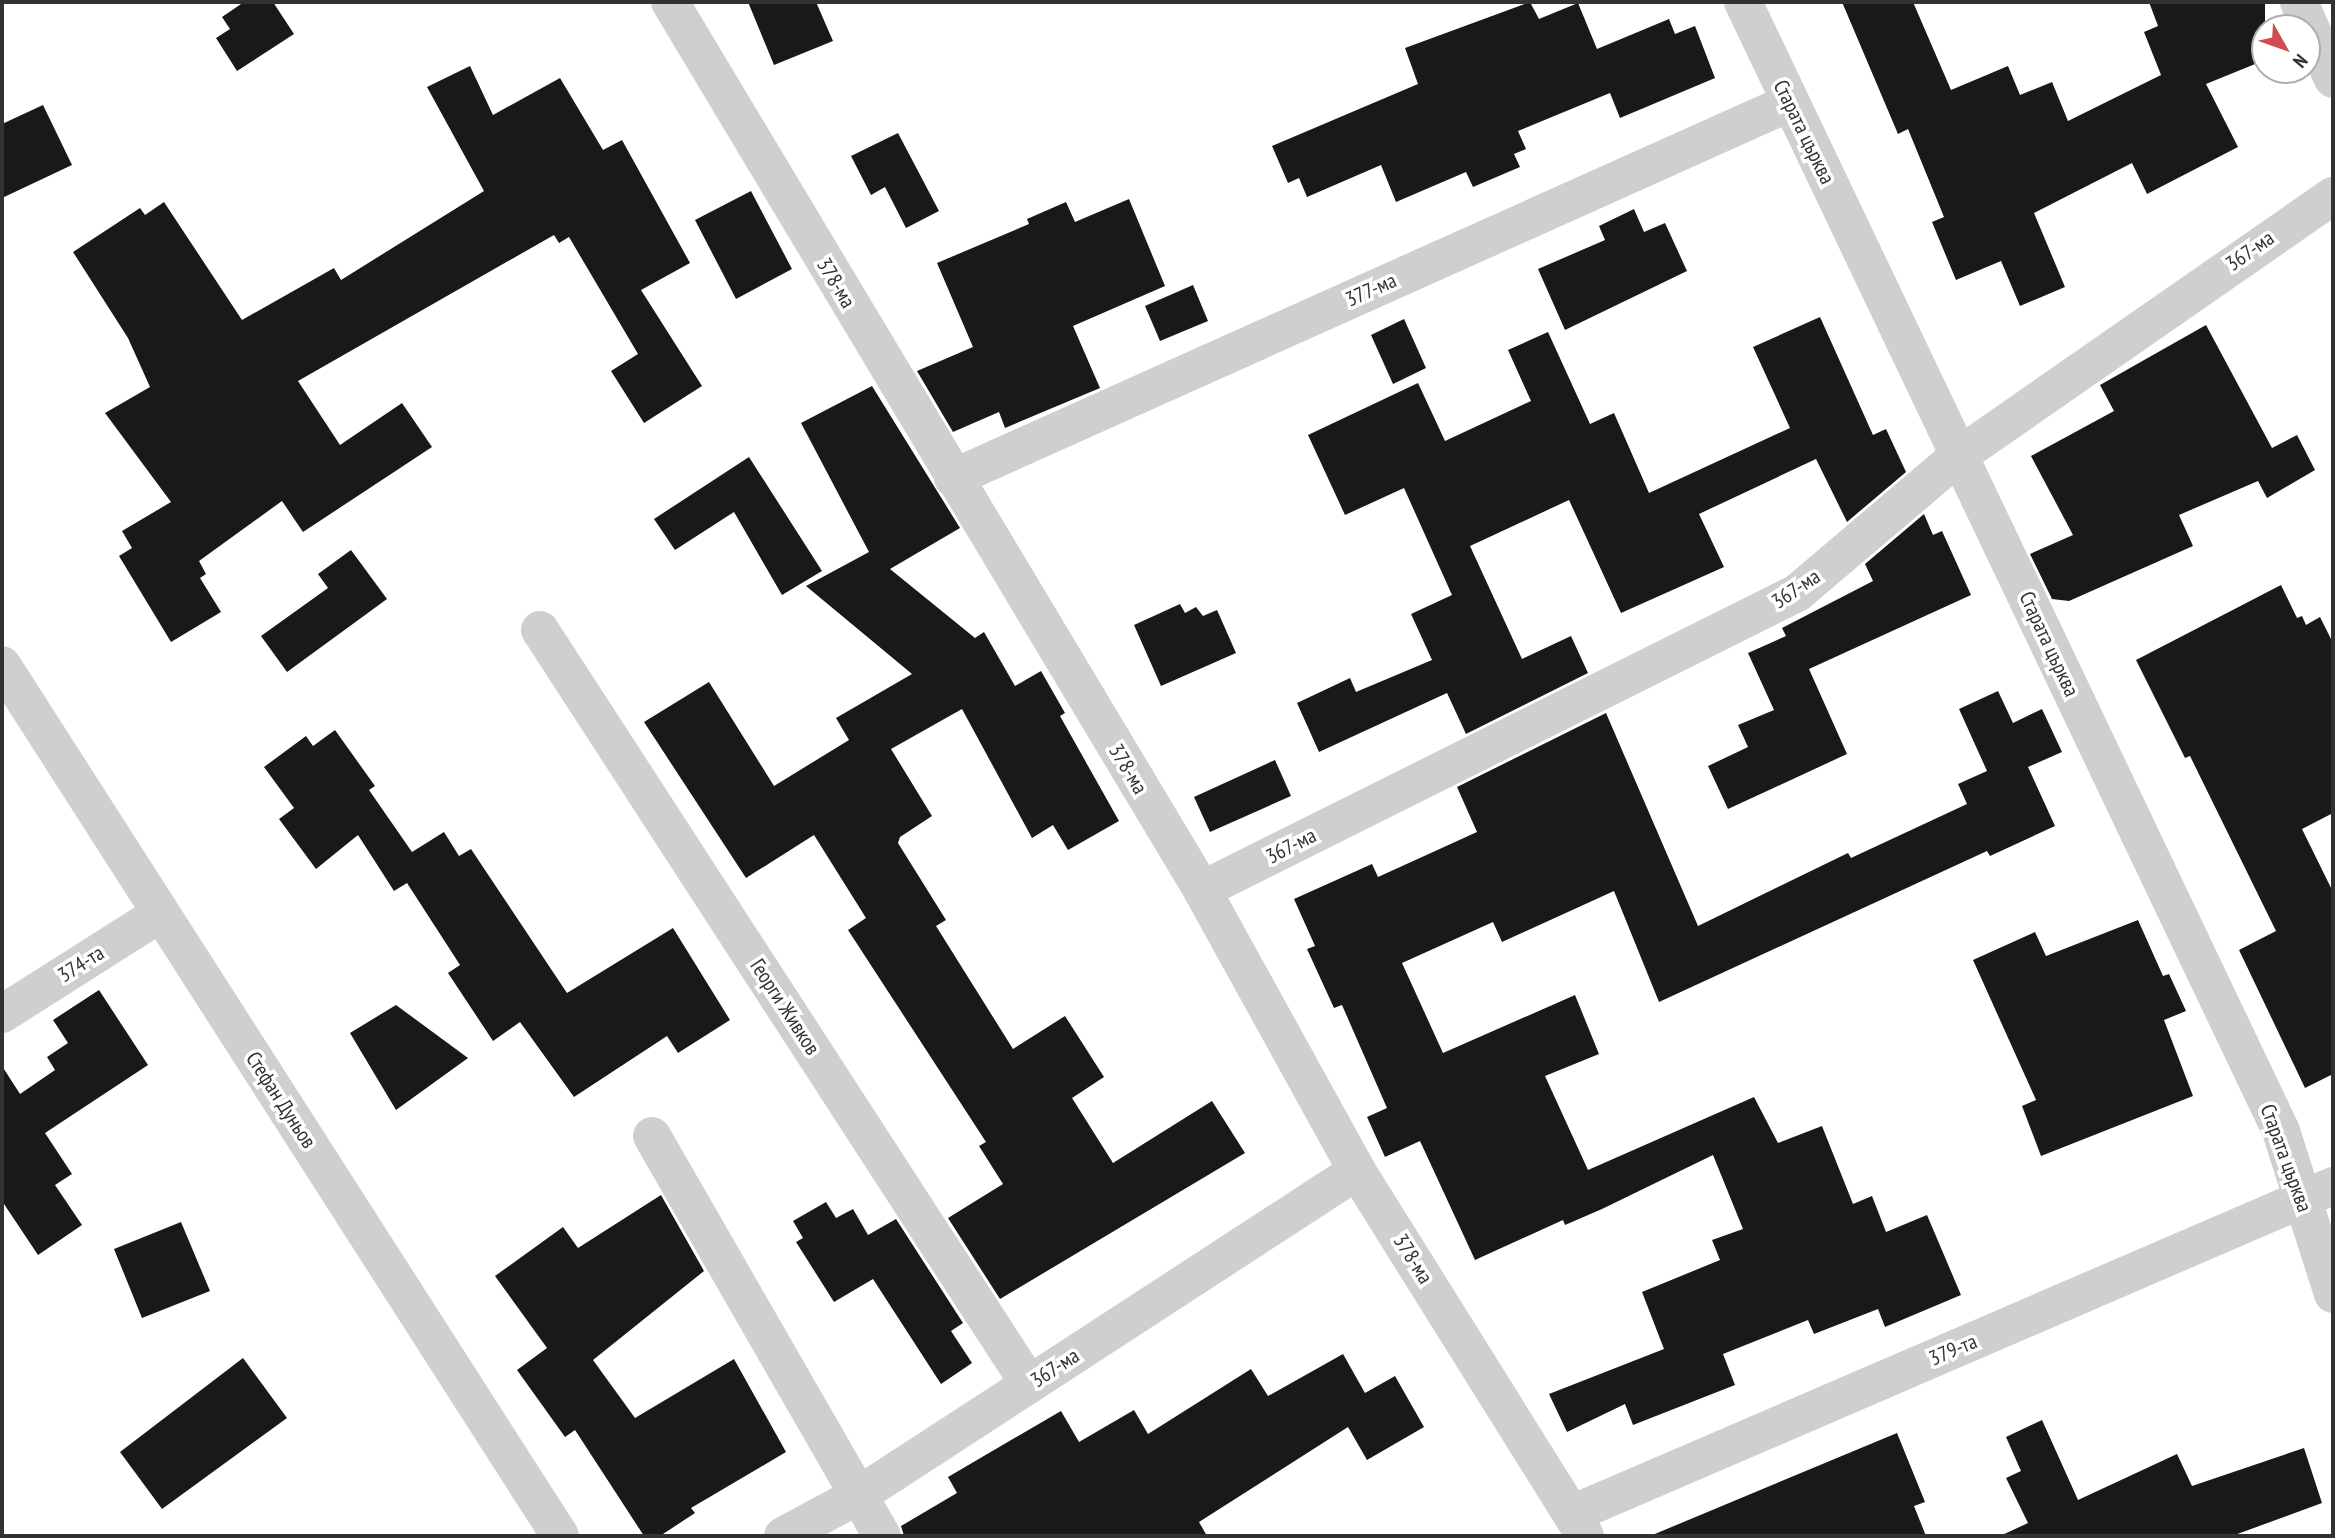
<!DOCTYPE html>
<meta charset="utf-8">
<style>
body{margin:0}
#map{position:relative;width:2335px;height:1538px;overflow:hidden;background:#fff;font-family:"PT Sans Narrow",sans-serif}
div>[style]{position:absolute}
.building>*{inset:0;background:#191919}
.minor>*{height:38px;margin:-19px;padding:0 19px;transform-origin:19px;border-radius:19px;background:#cfcfcf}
span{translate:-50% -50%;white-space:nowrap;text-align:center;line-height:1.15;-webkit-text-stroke:7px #fff;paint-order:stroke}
.street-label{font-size:21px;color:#323232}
.frame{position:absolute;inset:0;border:4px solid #323232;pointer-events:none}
.north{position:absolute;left:2251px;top:14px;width:70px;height:70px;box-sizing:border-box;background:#fff;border:2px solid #adadad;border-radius:50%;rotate:130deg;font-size:19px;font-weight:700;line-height:28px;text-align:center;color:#323232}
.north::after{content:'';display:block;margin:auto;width:24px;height:32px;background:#d04d54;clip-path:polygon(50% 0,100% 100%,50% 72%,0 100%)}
</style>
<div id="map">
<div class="building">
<i style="clip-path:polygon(244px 2px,273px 2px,294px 34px,237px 71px,216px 38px,230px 29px,222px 17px)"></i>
<i style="clip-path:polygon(748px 2px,816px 2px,833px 41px,774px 65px)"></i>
<i style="clip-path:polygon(1530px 2px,1539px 19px,1578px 3px,1597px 49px,1669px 19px,1675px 34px,1695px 26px,1715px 78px,1620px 118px,1610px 93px,1518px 131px,1526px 149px,1514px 154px,1520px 167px,1473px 187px,1466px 172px,1396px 202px,1381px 165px,1307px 197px,1299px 178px,1288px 183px,1272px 146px,1418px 84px,1405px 48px)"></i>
<i style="clip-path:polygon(1842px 2px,1913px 2px,1951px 90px,2008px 66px,2020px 95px,2052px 82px,2068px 121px,2161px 75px,2144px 32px,2158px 26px,2149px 2px,2265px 2px,2265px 60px,2206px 84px,2238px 147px,2147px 194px,2132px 163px,2034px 213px,2065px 287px,2020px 306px,2001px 261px,1956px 280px,1932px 222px,1944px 217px,1908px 129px,1898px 134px)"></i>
<i style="clip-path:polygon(470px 66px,493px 115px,560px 78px,603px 150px,622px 140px,690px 263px,641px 290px,702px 386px,644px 423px,611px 371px,638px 354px,569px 237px,559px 243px,554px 235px,298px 381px,340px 445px,402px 403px,432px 447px,303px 532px,282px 501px,199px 561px,206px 574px,200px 578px,221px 612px,171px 642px,119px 556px,132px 548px,122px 531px,171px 502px,105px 413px,150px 387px,128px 338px,73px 252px,140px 208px,145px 215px,164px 202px,242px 320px,334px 268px,341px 280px,484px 191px,427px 87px)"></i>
<i style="clip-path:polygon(43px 105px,72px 165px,2px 198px,2px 124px)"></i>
<i style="clip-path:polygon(898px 133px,939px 211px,906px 228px,885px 187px,871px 195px,851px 156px)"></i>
<i style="clip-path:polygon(751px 191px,792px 269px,736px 299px,695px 220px)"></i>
<i style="clip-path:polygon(1129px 199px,1165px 286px,1073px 326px,1100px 388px,1005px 428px,999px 412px,953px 432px,917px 371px,973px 347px,937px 263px,1029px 224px,1027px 219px,1066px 202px,1075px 222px)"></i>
<i style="clip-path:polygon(1634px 209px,1644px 232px,1665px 223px,1687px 271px,1565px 330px,1538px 269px,1605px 240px,1599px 226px)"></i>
<i style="clip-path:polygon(1193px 285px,1208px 321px,1160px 341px,1145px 306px)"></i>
<i style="clip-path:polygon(1820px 317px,1873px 435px,1886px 429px,1906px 472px,1847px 522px,1816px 459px,1699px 514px,1724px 567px,1621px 613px,1569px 500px,1483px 540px,1470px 546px,1522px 659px,1571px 636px,1588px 673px,1466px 734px,1447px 693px,1319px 752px,1297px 703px,1350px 678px,1356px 692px,1432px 660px,1411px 614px,1452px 595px,1404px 488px,1345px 515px,1308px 435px,1418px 383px,1445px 441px,1531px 401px,1508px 350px,1548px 332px,1590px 424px,1614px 413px,1649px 493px,1790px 428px,1753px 347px)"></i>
<i style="clip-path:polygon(1404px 319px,1426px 368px,1393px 384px,1371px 335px)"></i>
<i style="clip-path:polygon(2206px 325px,2272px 448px,2297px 435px,2315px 470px,2267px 498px,2258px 481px,2179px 515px,2193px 546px,2069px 601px,2052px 599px,2030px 554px,2073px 535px,2031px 456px,2114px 411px,2100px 385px)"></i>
<i style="clip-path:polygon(872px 386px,960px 528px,890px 569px,975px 638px,984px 632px,1015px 686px,1041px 671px,1065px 713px,1060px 716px,1119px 821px,1068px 850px,1053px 825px,1032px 838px,962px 709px,891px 749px,932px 816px,900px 837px,898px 843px,946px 920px,936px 926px,1013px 1049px,1065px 1016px,1104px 1077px,1072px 1098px,1113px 1163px,1212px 1101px,1245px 1153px,1000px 1299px,948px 1218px,1003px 1184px,979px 1146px,986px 1142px,848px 930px,866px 918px,814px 835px,746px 878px,644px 722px,709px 682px,774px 786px,849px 740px,836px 718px,912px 674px,806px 586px,869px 552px,801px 423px)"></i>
<i style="clip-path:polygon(749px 457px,822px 571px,782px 595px,734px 512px,675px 550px,654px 519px)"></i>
<i style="clip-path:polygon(1924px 514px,1933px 535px,1942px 531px,1971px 595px,1809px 669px,1847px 754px,1728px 809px,1708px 766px,1748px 747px,1738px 725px,1774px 710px,1748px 653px,1786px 636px,1782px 628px,1873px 581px,1865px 564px)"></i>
<i style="clip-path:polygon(351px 550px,387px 599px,287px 672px,261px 636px,328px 588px,318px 574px)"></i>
<i style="clip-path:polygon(2281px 585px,2297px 618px,2302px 616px,2306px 625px,2320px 617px,2333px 643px,2333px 813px,2302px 829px,2333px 892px,2333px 1074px,2305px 1088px,2239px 950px,2276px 931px,2190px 756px,2185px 758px,2136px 660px)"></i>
<i style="clip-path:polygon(1180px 604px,1185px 613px,1196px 607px,1203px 616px,1217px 610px,1236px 653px,1161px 686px,1134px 625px)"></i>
<i style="clip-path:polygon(1998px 691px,2013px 723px,2042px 709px,2062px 752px,2028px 767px,2055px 826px,1990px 856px,1987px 851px,1659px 1002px,1614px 891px,1502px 942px,1493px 922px,1402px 963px,1443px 1053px,1575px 995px,1599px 1054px,1545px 1076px,1588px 1170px,1754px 1097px,1778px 1143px,1822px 1126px,1853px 1204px,1872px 1196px,1886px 1232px,1927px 1215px,1961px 1295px,1885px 1327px,1878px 1309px,1814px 1334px,1808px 1320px,1723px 1354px,1735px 1385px,1633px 1425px,1625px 1404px,1567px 1432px,1549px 1394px,1664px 1349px,1642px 1292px,1720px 1260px,1712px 1240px,1743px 1229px,1713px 1155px,1602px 1209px,1565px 1225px,1563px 1220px,1475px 1260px,1420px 1141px,1385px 1157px,1367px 1117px,1387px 1108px,1342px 1005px,1334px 1008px,1307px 949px,1315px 946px,1294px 899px,1372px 864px,1378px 877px,1477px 832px,1457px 787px,1606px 713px,1698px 926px,1848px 853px,1851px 858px,1967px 804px,1958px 784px,1987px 771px,1959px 709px)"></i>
<i style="clip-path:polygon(335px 730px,375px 786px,369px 790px,412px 852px,444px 832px,459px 856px,471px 849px,567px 993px,673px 928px,730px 1020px,678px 1053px,667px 1036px,574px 1097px,520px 1022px,493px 1041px,448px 973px,460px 965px,407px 883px,394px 891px,358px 835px,316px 869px,279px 819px,294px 808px,264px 767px,306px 736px,313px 746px)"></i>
<i style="clip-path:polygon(1275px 760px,1291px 796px,1210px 832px,1194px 797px)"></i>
<i style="clip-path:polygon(2138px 920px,2163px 976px,2169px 974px,2186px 1011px,2164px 1020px,2193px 1096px,2041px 1156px,2022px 1106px,2036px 1100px,1973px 960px,2035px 932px,2046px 956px)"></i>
<i style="clip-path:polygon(99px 990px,148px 1065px,45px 1133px,72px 1174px,55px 1185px,82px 1225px,38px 1255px,2px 1201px,2px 1066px,20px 1094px,55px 1070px,47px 1057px,68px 1043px,53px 1020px)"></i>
<i style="clip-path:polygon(396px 1005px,468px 1058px,396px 1110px,350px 1033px)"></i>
<i style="clip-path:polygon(661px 1195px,704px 1271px,593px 1360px,635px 1418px,734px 1359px,786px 1452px,691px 1508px,695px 1513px,660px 1536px,644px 1536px,575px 1430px,565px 1437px,517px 1370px,547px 1348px,495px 1276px,563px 1227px,578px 1248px)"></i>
<i style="clip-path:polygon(826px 1202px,836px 1218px,853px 1209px,868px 1235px,896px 1219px,963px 1323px,951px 1331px,972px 1363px,941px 1384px,873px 1279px,834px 1302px,796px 1242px,803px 1238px,793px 1221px)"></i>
<i style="clip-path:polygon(181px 1222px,210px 1291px,142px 1318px,114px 1249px)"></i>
<i style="clip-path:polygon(1343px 1354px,1365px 1393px,1395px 1376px,1424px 1427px,1367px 1460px,1348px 1427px,1199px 1522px,1207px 1536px,904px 1536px,901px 1526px,957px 1493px,948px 1477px,1061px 1411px,1079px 1442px,1134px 1410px,1148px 1434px,1251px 1369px,1268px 1396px)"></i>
<i style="clip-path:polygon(243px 1358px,287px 1418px,162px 1509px,120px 1452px)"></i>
<i style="clip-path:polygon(2042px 1420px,2078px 1500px,2177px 1454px,2192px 1486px,2304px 1448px,2322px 1503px,2232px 1536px,2000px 1536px,2028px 1523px,2006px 1478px,2021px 1471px,2006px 1437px)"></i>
<i style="clip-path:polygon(1897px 1433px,1925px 1502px,1914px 1506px,1926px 1536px,1650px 1536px)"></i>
</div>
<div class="minor">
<i style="left:670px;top:2px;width:1035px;rotate:59.07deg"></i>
<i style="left:1202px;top:890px;width:321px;rotate:61.1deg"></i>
<i style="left:1357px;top:1171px;width:430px;rotate:58deg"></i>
<i style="left:1743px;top:2px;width:1251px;rotate:64.52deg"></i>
<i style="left:2281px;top:1131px;width:171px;rotate:72.3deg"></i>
<i style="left:2299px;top:2px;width:84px;rotate:66.2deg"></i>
<i style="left:953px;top:478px;width:916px;rotate:-24.16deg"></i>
<i style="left:540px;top:630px;width:899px;rotate:57.03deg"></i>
<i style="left:2px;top:665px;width:1034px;rotate:57.35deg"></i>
<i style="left:1202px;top:890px;width:665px;rotate:-26.53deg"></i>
<i style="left:1797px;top:593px;width:214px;rotate:-40.3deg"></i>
<i style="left:1960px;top:455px;width:454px;rotate:-34.8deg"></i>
<i style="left:2px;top:1014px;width:188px;rotate:-32.4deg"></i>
<i style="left:652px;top:1136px;width:461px;rotate:60.1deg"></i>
<i style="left:1572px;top:1514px;width:829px;rotate:-23.32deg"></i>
<i style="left:783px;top:1536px;width:86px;rotate:-28.3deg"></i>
<i style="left:859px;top:1495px;width:594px;rotate:-33.05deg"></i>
</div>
<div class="street-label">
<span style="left:1804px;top:132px;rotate:64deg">Старата църква</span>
<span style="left:2250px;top:251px;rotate:-35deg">367-ма</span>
<span style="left:836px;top:283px;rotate:59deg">378-ма</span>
<span style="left:1371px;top:290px;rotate:-24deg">377-ма</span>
<span style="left:1796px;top:589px;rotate:-34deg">367-ма</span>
<span style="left:2049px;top:644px;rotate:65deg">Старата църква</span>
<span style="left:1128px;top:769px;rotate:59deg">378-ма</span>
<span style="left:1291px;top:846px;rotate:-27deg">367-ма</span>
<span style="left:81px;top:964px;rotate:-32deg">374-та</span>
<span style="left:785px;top:1007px;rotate:57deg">Георги Живков</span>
<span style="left:281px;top:1100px;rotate:57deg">Стефан Дуньов</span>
<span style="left:2286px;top:1158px;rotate:70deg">Старата църква</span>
<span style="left:1413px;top:1259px;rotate:58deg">378-ма</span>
<span style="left:1953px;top:1350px;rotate:-23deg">379-та</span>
<span style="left:1055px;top:1368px;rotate:-33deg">367-ма</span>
</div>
<div class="frame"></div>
<div class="north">N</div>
</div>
